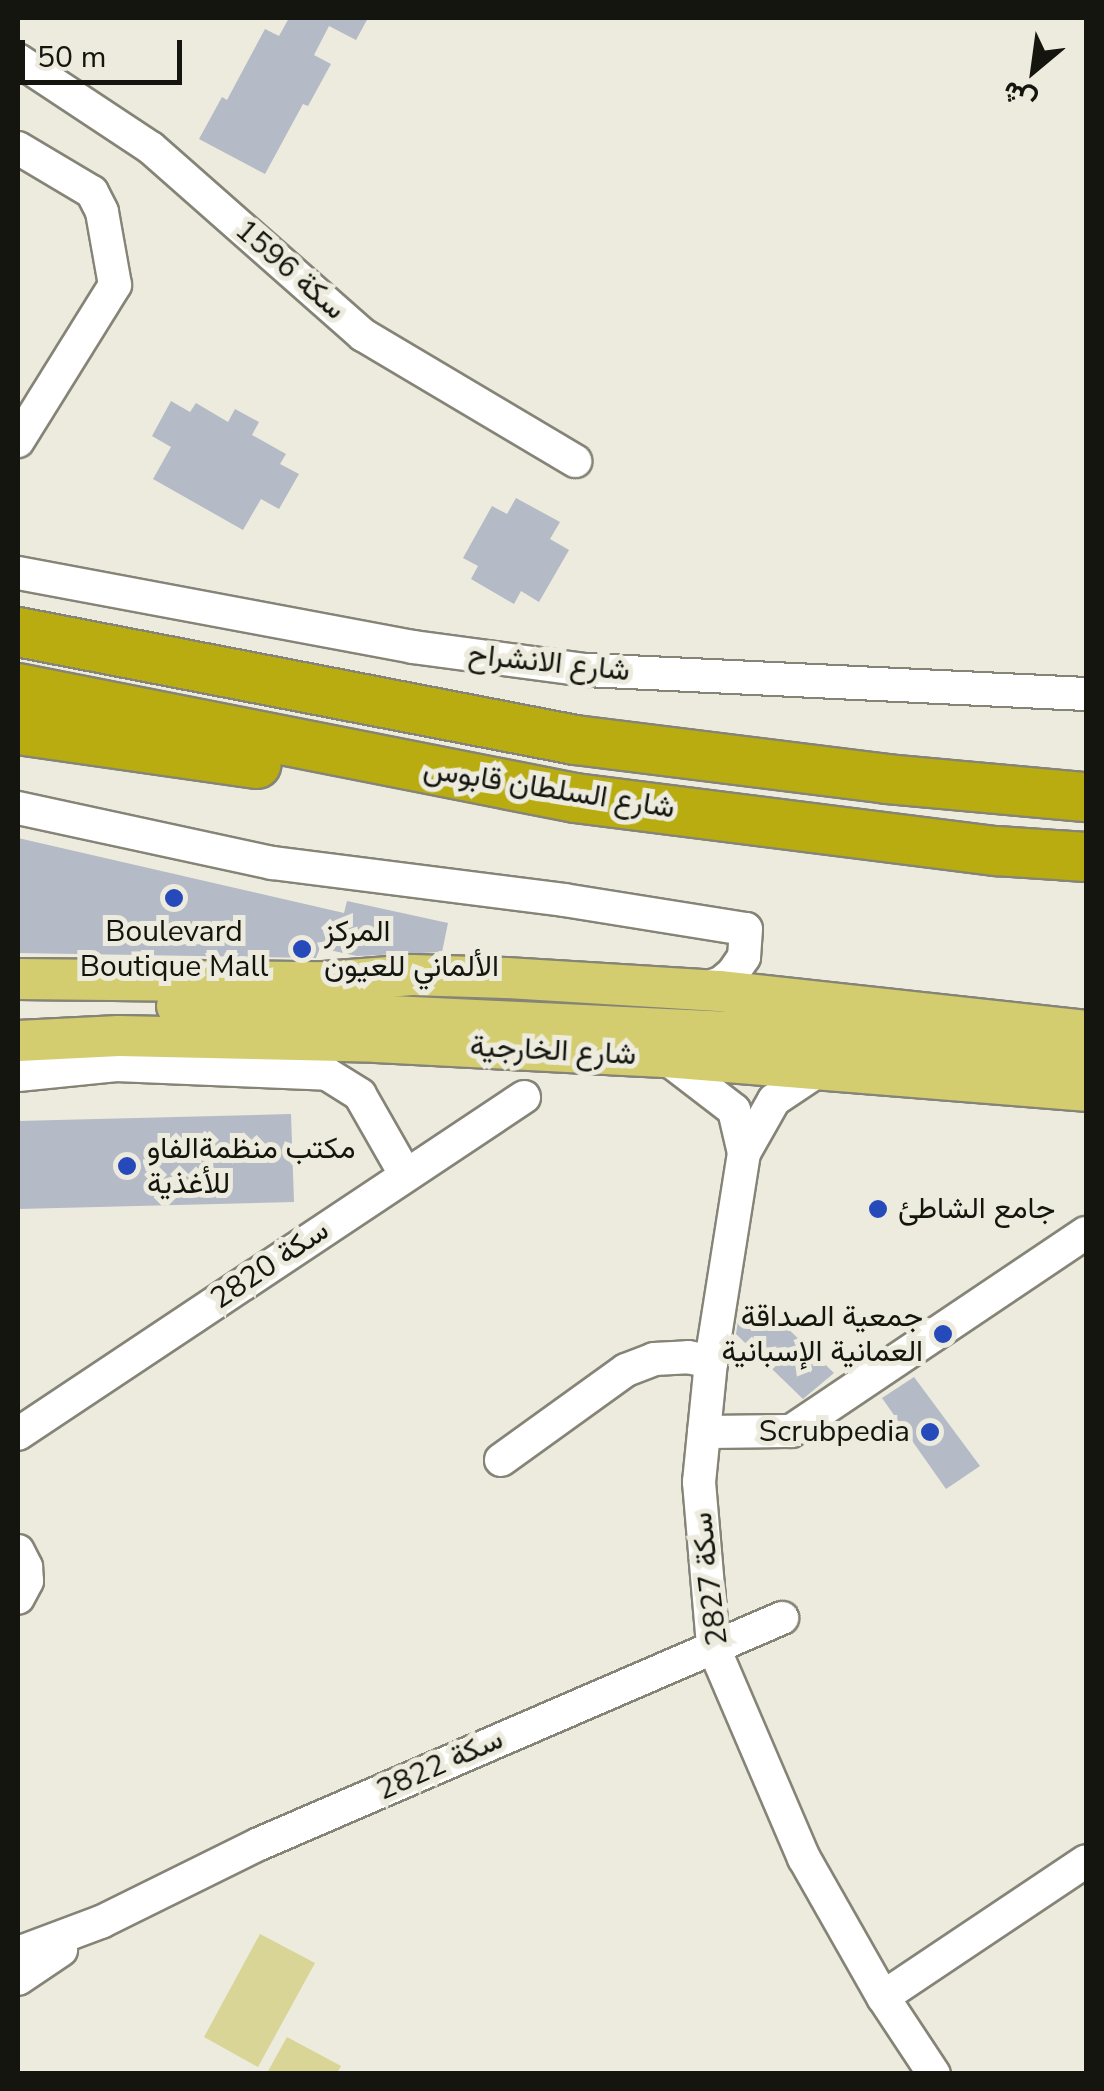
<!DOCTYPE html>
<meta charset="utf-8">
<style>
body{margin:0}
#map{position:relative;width:1104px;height:2091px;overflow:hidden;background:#ecebdd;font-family:"Nunito Sans",Vazirmatn,sans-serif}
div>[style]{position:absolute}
.green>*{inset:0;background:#d9d596}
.building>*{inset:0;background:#b4bac6}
.roads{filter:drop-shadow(2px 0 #858477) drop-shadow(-2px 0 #858477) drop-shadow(0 2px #858477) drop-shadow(0 -2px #858477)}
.minor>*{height:32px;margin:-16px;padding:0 16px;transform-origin:16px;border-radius:16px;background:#fff}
.major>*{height:40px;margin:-20px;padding:0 20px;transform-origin:20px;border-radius:20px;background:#d4cd70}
.highway>*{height:48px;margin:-24px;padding:0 24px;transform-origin:24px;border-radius:24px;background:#b8ac11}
.dots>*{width:28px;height:28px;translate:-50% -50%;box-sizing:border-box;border:5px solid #ecebdd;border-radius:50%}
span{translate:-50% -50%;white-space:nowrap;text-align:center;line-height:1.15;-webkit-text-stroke:10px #ecebdd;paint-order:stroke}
.street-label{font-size:30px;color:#151510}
.poi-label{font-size:30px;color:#151510}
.left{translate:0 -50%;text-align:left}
.right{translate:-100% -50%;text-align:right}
.frame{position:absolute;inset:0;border:20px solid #151510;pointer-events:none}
.north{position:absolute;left:984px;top:20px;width:100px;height:100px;-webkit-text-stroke:8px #ecebdd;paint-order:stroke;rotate:209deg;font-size:28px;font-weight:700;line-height:40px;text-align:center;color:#151510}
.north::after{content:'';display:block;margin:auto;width:35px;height:45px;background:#151510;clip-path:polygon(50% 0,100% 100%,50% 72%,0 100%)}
.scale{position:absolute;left:20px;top:40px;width:162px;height:45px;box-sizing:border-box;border:5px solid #151510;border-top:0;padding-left:12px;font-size:30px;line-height:35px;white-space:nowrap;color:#151510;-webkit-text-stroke:8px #ecebdd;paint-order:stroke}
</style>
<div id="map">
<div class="green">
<i style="clip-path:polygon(260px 1934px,315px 1963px,258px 2067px,204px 2037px)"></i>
<i style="clip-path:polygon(287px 2037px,341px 2066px,337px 2073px,267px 2073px)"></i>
</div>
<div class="building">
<i style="clip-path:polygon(289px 18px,368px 18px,356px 40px,329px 26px,314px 55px,331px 64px,308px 106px,303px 104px,265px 174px,199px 139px,222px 97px,227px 100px,265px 29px,279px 36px)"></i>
<i style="clip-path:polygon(171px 401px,190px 412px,196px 403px,228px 422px,235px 409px,259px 422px,252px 435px,286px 454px,280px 464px,299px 474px,279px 509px,261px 499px,243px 530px,153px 479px,171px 447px,152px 436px)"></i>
<i style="clip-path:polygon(516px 498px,560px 522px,550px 539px,569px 550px,539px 602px,521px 591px,514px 604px,471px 579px,478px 566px,463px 558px,492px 506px,507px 514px)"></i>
<i style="clip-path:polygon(18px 838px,344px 913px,347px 901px,448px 923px,442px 952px,357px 956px,320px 948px,316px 958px,18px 953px)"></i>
<i style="clip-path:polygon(291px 1114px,294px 1202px,18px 1209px,18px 1121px)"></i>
<i style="clip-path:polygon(758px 1300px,834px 1373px,803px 1399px,736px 1334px,738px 1321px)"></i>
<i style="clip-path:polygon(914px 1377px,980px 1466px,946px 1489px,882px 1398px)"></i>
</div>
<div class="roads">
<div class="minor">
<i style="left:18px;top:60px;width:159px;rotate:33.5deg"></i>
<i style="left:151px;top:148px;width:283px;rotate:41.4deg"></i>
<i style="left:363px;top:335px;width:247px;rotate:30.7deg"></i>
<i style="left:18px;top:148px;width:86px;rotate:30.7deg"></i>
<i style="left:92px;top:192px;width:22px;rotate:63deg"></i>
<i style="left:102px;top:212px;width:74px;rotate:79.9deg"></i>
<i style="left:115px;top:285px;width:184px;rotate:121.9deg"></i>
<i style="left:18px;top:573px;width:402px;rotate:10.6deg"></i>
<i style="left:413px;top:647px;width:175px;rotate:7.6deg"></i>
<i style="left:586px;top:670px;width:501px;rotate:2.75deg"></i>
<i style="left:18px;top:808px;width:260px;rotate:12.2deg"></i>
<i style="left:272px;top:863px;width:294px;rotate:7.2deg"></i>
<i style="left:564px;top:900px;width:184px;rotate:9.1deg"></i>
<i style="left:746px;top:929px;width:28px;rotate:94deg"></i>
<i style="left:744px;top:957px;width:19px;rotate:125deg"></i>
<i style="left:733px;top:973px;width:16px;rotate:140deg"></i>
<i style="left:721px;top:983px;width:22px;rotate:162deg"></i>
<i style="left:665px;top:1057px;width:87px;rotate:37.5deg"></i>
<i style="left:734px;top:1110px;width:44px;rotate:76.9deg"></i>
<i style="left:819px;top:1070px;width:54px;rotate:146.3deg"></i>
<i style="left:774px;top:1100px;width:61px;rotate:119.5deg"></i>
<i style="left:744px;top:1153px;width:212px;rotate:99deg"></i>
<i style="left:711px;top:1362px;width:121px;rotate:95.7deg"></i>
<i style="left:699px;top:1482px;width:165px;rotate:85.1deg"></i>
<i style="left:713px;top:1646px;width:231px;rotate:66.8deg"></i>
<i style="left:804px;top:1858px;width:160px;rotate:60.4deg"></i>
<i style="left:883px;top:1997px;width:92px;rotate:56.5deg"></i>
<i style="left:18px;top:1075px;width:99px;rotate:-5.8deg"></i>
<i style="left:116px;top:1065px;width:211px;rotate:2.4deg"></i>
<i style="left:327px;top:1074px;width:39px;rotate:32deg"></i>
<i style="left:360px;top:1095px;width:91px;rotate:60.3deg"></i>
<i style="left:704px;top:1432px;width:87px;rotate:-0.7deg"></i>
<i style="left:791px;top:1431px;width:355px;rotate:-33.9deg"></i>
<i style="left:18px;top:1434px;width:608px;rotate:-33.66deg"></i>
<i style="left:501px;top:1460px;width:154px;rotate:-35.8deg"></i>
<i style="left:626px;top:1370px;width:30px;rotate:-21deg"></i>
<i style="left:654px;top:1359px;width:34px;rotate:-3deg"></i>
<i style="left:688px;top:1357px;width:24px;rotate:12deg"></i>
<i style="left:18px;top:1551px;width:18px;rotate:63deg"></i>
<i style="left:26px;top:1567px;width:14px;rotate:86deg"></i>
<i style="left:27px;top:1581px;width:19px;rotate:118deg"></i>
<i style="left:18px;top:1953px;width:89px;rotate:-20.5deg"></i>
<i style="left:101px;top:1922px;width:176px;rotate:-26.3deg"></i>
<i style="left:259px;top:1844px;width:570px;rotate:-23.37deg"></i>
<i style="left:18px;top:1979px;width:52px;rotate:-34deg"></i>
<i style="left:883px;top:1997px;width:244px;rotate:-33.8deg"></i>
</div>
<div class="major">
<i style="left:18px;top:979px;width:306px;rotate:0.6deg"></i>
<i style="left:324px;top:982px;width:88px;rotate:-4.5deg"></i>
<i style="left:412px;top:975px;width:94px;rotate:1.8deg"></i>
<i style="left:506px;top:978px;width:213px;rotate:3.5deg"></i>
<i style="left:719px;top:991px;width:369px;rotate:6.2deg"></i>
<i style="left:177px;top:1006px;width:596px;rotate:2.69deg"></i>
<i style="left:772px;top:1034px;width:315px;rotate:4deg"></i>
<i style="left:18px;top:1041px;width:101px;rotate:-2.8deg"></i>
<i style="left:119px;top:1036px;width:257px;rotate:1.3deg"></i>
<i style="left:376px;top:1042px;width:289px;rotate:3deg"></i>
<i style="left:665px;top:1057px;width:422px;rotate:4.6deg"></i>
</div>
<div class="highway">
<i style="left:18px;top:632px;width:567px;rotate:10.97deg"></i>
<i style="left:575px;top:740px;width:314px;rotate:7.1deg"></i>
<i style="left:887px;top:779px;width:200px;rotate:5.2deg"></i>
<i style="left:18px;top:688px;width:568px;rotate:11.17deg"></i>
<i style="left:575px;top:798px;width:425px;rotate:7.2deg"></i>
<i style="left:997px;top:851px;width:89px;rotate:3.9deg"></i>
<i style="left:18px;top:730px;width:241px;rotate:8.1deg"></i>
</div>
</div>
<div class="dots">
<i style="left:174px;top:898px;background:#264ab9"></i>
<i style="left:302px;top:949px;background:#264ab9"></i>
<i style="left:127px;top:1166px;background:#264ab9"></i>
<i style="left:878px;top:1209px;background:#264ab9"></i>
<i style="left:943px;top:1334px;background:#264ab9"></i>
<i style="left:930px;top:1432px;background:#264ab9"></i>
</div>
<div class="street-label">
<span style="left:290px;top:270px;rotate:41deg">سكة 1596</span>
<span style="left:549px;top:663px;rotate:6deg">شارع الانشراح</span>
<span style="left:549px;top:789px;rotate:9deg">شارع السلطان قابوس</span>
<span style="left:553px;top:1051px;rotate:3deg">شارع الخارجية</span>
<span style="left:270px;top:1265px;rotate:-34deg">سكة 2820</span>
<span style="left:710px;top:1579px;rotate:-97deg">سكة 2827</span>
<span style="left:440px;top:1765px;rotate:-24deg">سكة 2822</span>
</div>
<div class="poi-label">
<span style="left:174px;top:949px">Boulevard<br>Boutique Mall</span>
<span class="left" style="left:324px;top:949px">المركز<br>الألماني للعيون</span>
<span class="left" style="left:147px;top:1166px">مكتب منظمةالفاو<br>للأغذية</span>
<span class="left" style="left:898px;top:1209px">جامع الشاطئ</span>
<span class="right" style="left:923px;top:1334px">جمعية الصداقة<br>العمانية الإسبانية</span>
<span class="right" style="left:910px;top:1432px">Scrubpedia</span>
</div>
<div class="frame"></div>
<div class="north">ش</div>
<div class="scale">50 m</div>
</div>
